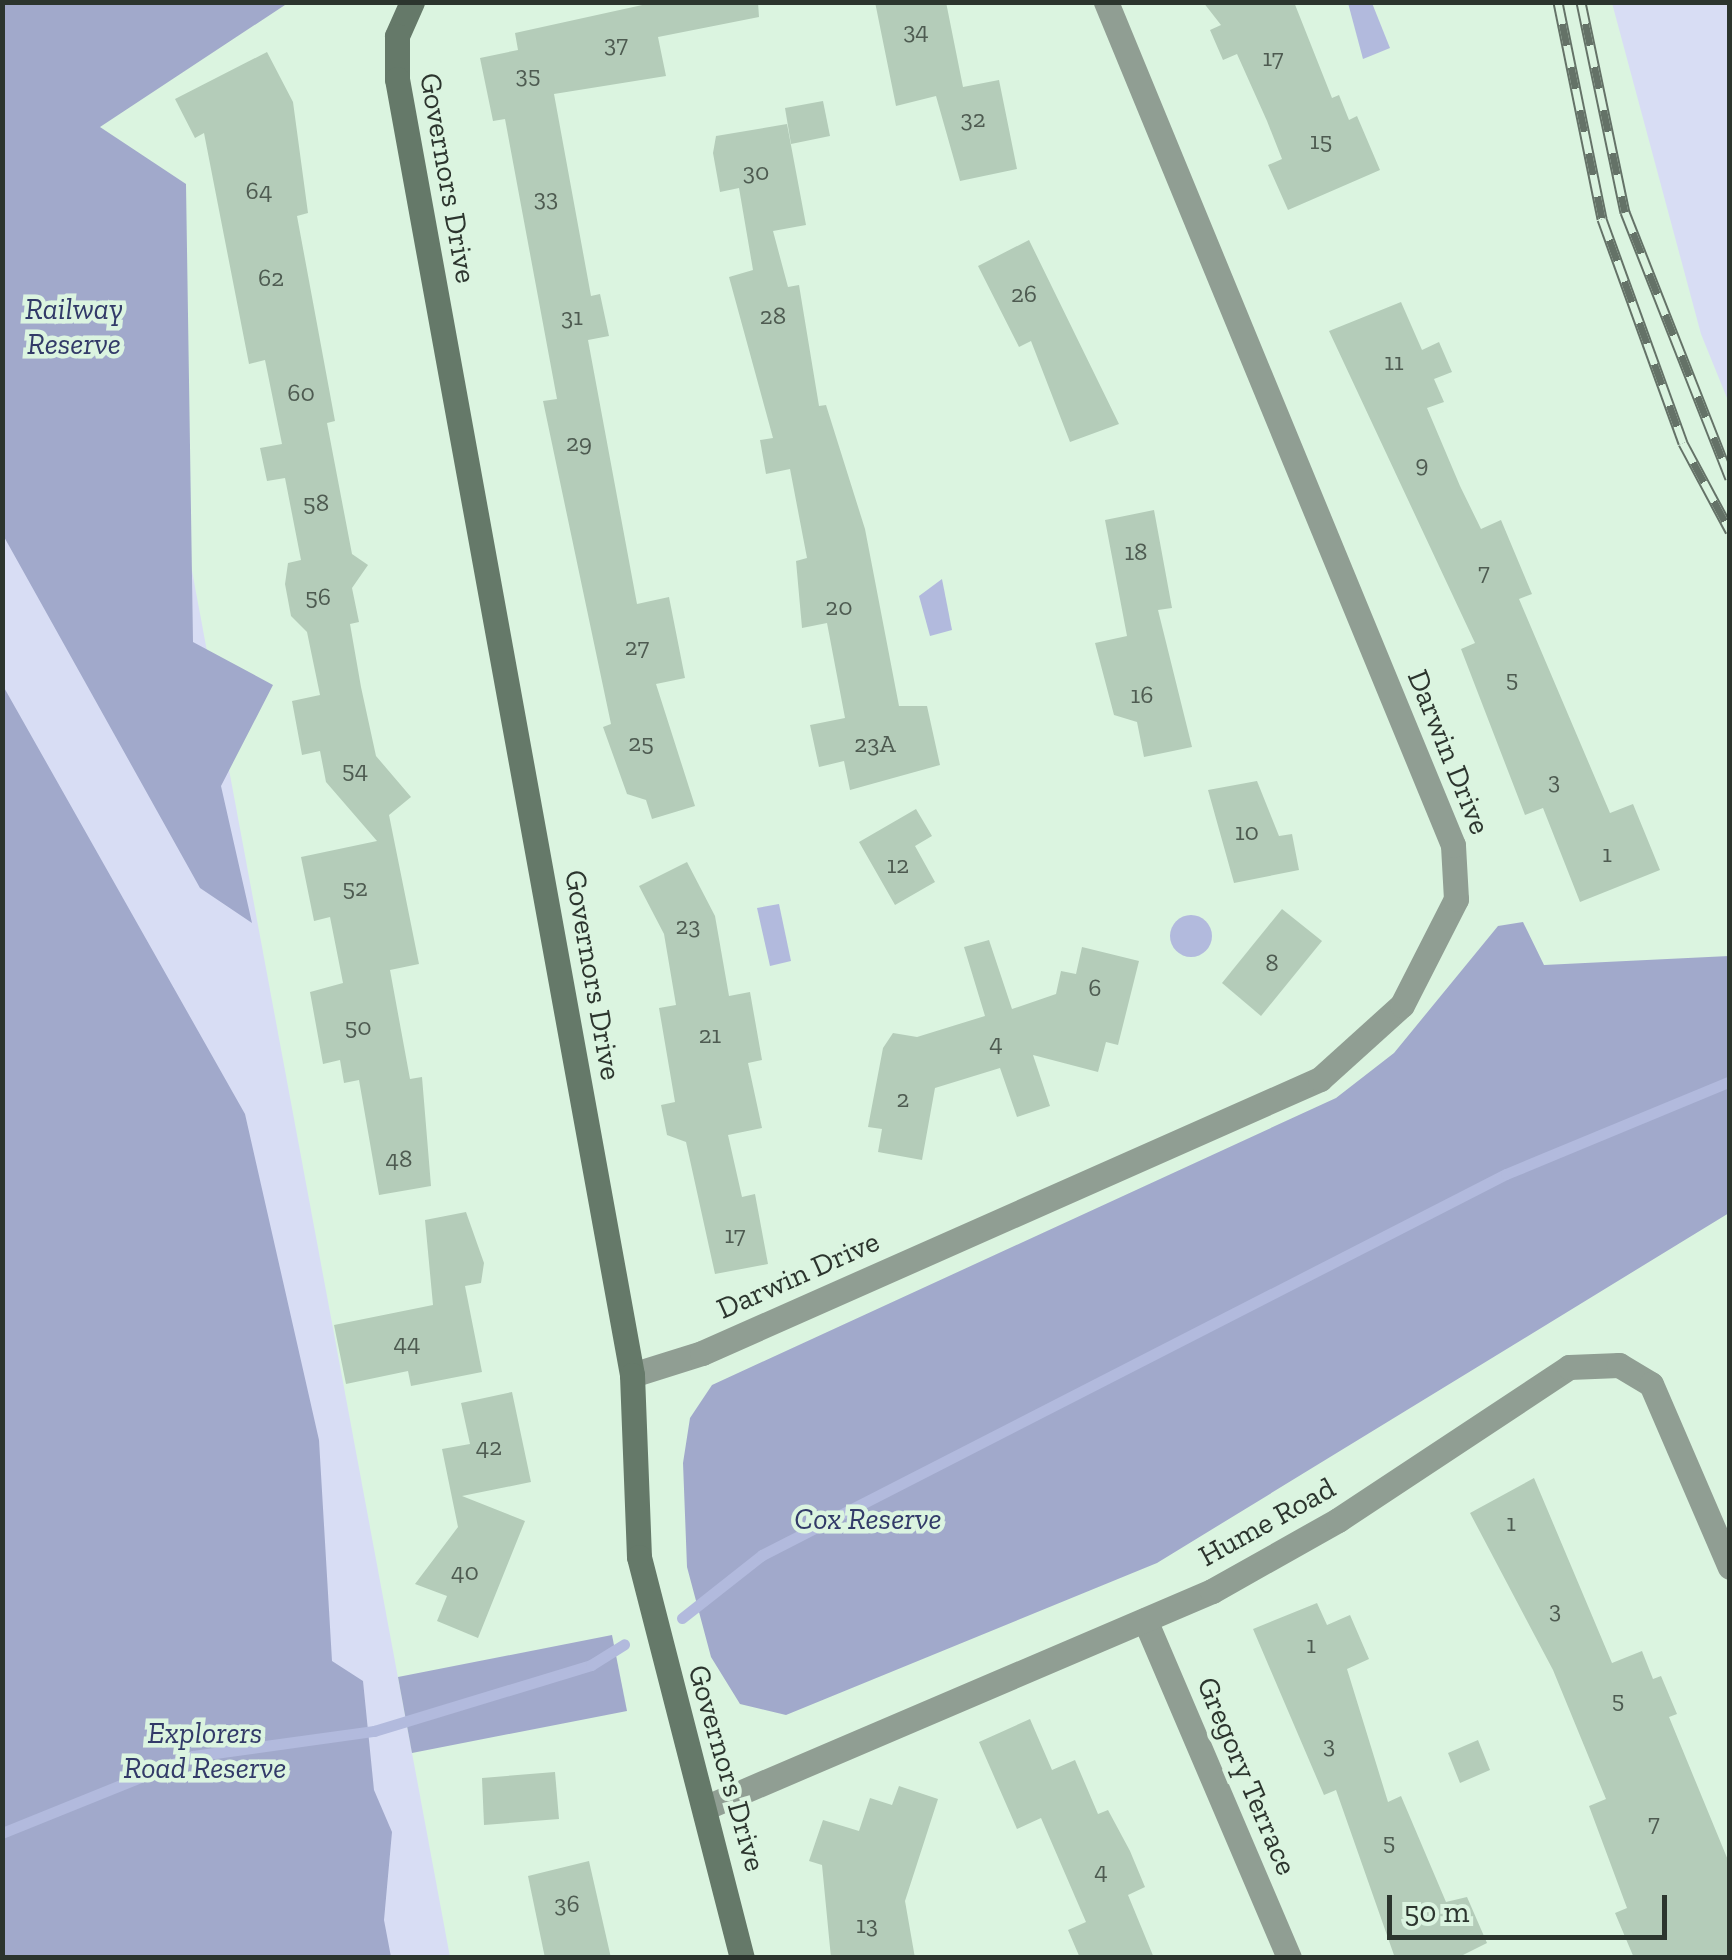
<!DOCTYPE html>
<style>
body{margin:0}
#map{position:relative;width:1732px;height:1960px;overflow:hidden;background:#dbf4e0;font-family:"Zilla Slab",serif}
div>[style]{position:absolute}
.green>*{inset:0;background:#d8ddf4}
.forest>*{inset:0;background:#a1a9cb}
.water>*{inset:0;background:#b2badd}
.round{border-radius:50%}
.stream>*{height:11px;margin:-5.5px;padding:0 5.5px;transform-origin:5.5px;border-radius:5.5px;background:#b2badd}
.building>*{inset:0;background:#b4ccb9}
.minor>*{height:25px;margin:-12.5px;padding:0 12.5px;transform-origin:12.5px;border-radius:12.5px;background:#909e93}
.secondary>*{height:25px;margin:-12.5px;padding:0 12.5px;transform-origin:12.5px;border-radius:12.5px;background:#657969}
.rail>*{height:11px;margin-top:-5.5px;transform-origin:0;background:repeating-linear-gradient(90deg,#dbf4e0 0 22px,#647267 0 44px);box-sizing:border-box;border-block:2px solid #647267}
span{translate:-50% -50%;white-space:nowrap;text-align:center;line-height:1.15;-webkit-text-stroke:9px #dbf4e0;paint-order:stroke}
.number-label{font-size:25px;color:#4e5b51}
.number-label span{-webkit-text-stroke-width:0}
.street-label{font-size:30px;color:#2c352e}
.park-label{font-size:30px;color:#323a68;font-style:italic}
.frame{position:absolute;inset:0;border:5px solid #2c352e;pointer-events:none}
.scale{position:absolute;left:1387px;top:1895px;width:280px;height:45px;box-sizing:border-box;border:5px solid #2c352e;border-top:0;padding-left:12px;font-size:30px;line-height:35px;white-space:nowrap;color:#2c352e;-webkit-text-stroke:8px #dbf4e0;paint-order:stroke}
</style>
<div id="map">
<div class="green">
<i style="clip-path:polygon(1612px 3px,1729px 3px,1729px 403px,1701px 334px)"></i>
<i style="clip-path:polygon(182px 517px,450px 1957px,3px 1957px,2px 520px)"></i>
</div>
<div class="forest">
<i style="clip-path:polygon(2px 3px,288px 3px,100px 127px,186px 184px,193px 642px,273px 685px,221px 786px,252px 923px,200px 888px,3px 535px)"></i>
<i style="clip-path:polygon(2px 684px,245px 1114px,319px 1440px,332px 1661px,363px 1681px,374px 1790px,392px 1832px,384px 1920px,391px 1957px,3px 1957px)"></i>
<i style="clip-path:polygon(1523px 922px,1544px 965px,1729px 956px,1729px 1213px,1157px 1563px,786px 1715px,740px 1704px,711px 1657px,687px 1567px,683px 1463px,690px 1418px,712px 1385px,1336px 1098px,1394px 1053px,1498px 926px)"></i>
<i style="clip-path:polygon(612px 1635px,627px 1711px,412px 1753px,398px 1677px)"></i>
</div>
<div class="water">
<i style="clip-path:polygon(1348px 3px,1372px 3px,1390px 48px,1363px 59px)"></i>
<i style="clip-path:polygon(942px 579px,952px 630px,930px 636px,919px 596px)"></i>
<i style="clip-path:polygon(779px 904px,791px 961px,770px 966px,757px 908px)"></i>
<i class="round" style="left:1170px;top:915px;width:42px;height:42px"></i>
</div>
<div class="stream">
<i style="left:682px;top:1618px;width:102px;rotate:-38.2deg"></i>
<i style="left:762px;top:1555px;width:836px;rotate:-27.12deg"></i>
<i style="left:1506px;top:1174px;width:243px;rotate:-22.5deg"></i>
<i style="left:2px;top:1833px;width:206px;rotate:-22deg"></i>
<i style="left:193px;top:1756px;width:183px;rotate:-7.9deg"></i>
<i style="left:374px;top:1731px;width:227px;rotate:-16.9deg"></i>
<i style="left:591px;top:1665px;width:39px;rotate:-32deg"></i>
</div>
<div class="building">
<i style="clip-path:polygon(656px 2px,758px 2px,759px 17px,658px 37px,666px 76px,554px 94px,591px 296px,600px 294px,609px 336px,588px 340px,637px 604px,669px 597px,685px 678px,656px 684px,695px 806px,652px 819px,646px 800px,627px 794px,603px 727px,611px 724px,543px 401px,557px 399px,505px 119px,493px 121px,480px 58px,518px 50px,515px 33px)"></i>
<i style="clip-path:polygon(875px 2px,946px 2px,963px 87px,999px 80px,1017px 169px,960px 181px,936px 96px,896px 106px)"></i>
<i style="clip-path:polygon(1203px 2px,1294px 2px,1332px 98px,1339px 95px,1349px 120px,1357px 116px,1380px 170px,1288px 210px,1268px 165px,1282px 159px,1267px 121px,1237px 54px,1223px 60px,1210px 30px,1221px 25px)"></i>
<i style="clip-path:polygon(267px 52px,293px 102px,308px 213px,297px 216px,335px 421px,327px 423px,352px 554px,368px 565px,352px 588px,359px 622px,350px 624px,361px 687px,376px 756px,411px 797px,389px 815px,419px 964px,390px 970px,410px 1079px,422px 1077px,431px 1186px,379px 1195px,359px 1080px,344px 1083px,340px 1060px,323px 1064px,310px 992px,343px 983px,330px 917px,314px 921px,301px 857px,377px 841px,326px 782px,320px 751px,302px 755px,292px 701px,320px 695px,307px 632px,291px 616px,285px 584px,288px 563px,301px 560px,285px 478px,267px 481px,260px 448px,282px 444px,265px 360px,249px 364px,204px 133px,195px 138px,175px 99px)"></i>
<i style="clip-path:polygon(823px 101px,830px 136px,791px 144px,785px 108px)"></i>
<i style="clip-path:polygon(787px 124px,806px 225px,773px 231px,788px 287px,799px 285px,819px 406px,826px 405px,865px 529px,899px 706px,927px 706px,940px 765px,850px 790px,844px 761px,819px 767px,810px 725px,845px 718px,827px 623px,802px 628px,796px 561px,807px 558px,790px 469px,766px 474px,760px 440px,773px 438px,729px 277px,753px 270px,739px 188px,720px 192px,713px 153px,716px 136px)"></i>
<i style="clip-path:polygon(1029px 240px,1119px 424px,1070px 442px,1031px 341px,1019px 347px,978px 266px)"></i>
<i style="clip-path:polygon(1401px 302px,1422px 350px,1439px 342px,1452px 372px,1434px 379px,1444px 402px,1427px 408px,1460px 486px,1481px 529px,1501px 520px,1532px 594px,1519px 599px,1610px 813px,1633px 804px,1660px 870px,1580px 902px,1543px 808px,1525px 815px,1461px 649px,1475px 643px,1329px 331px)"></i>
<i style="clip-path:polygon(1154px 510px,1172px 608px,1158px 610px,1192px 747px,1144px 757px,1137px 722px,1114px 715px,1095px 643px,1127px 636px,1105px 520px)"></i>
<i style="clip-path:polygon(1257px 781px,1279px 836px,1292px 834px,1299px 870px,1234px 883px,1208px 790px)"></i>
<i style="clip-path:polygon(916px 809px,932px 836px,915px 846px,935px 882px,895px 905px,859px 842px)"></i>
<i style="clip-path:polygon(687px 862px,715px 916px,729px 996px,750px 992px,762px 1060px,748px 1063px,762px 1128px,728px 1135px,742px 1197px,755px 1194px,768px 1264px,715px 1274px,686px 1142px,667px 1135px,661px 1105px,675px 1102px,659px 1008px,676px 1005px,664px 934px,639px 886px)"></i>
<i style="clip-path:polygon(1282px 909px,1322px 941px,1261px 1016px,1222px 983px)"></i>
<i style="clip-path:polygon(989px 940px,1012px 1009px,1056px 994px,1061px 971px,1076px 974px,1082px 947px,1139px 961px,1118px 1045px,1106px 1042px,1098px 1072px,1033px 1055px,1050px 1106px,1017px 1117px,1000px 1068px,935px 1088px,922px 1160px,878px 1152px,882px 1129px,868px 1127px,883px 1048px,893px 1033px,917px 1037px,985px 1016px,964px 947px)"></i>
<i style="clip-path:polygon(466px 1212px,484px 1263px,481px 1283px,465px 1286px,482px 1372px,411px 1386px,408px 1371px,346px 1384px,334px 1325px,433px 1305px,425px 1220px)"></i>
<i style="clip-path:polygon(512px 1392px,531px 1482px,462px 1496px,525px 1521px,478px 1638px,437px 1621px,447px 1596px,415px 1584px,458px 1527px,442px 1449px,470px 1444px,461px 1403px)"></i>
<i style="clip-path:polygon(1534px 1478px,1612px 1663px,1642px 1651px,1653px 1679px,1661px 1676px,1677px 1714px,1669px 1717px,1730px 1865px,1730px 1958px,1634px 1958px,1615px 1913px,1627px 1908px,1589px 1806px,1606px 1799px,1553px 1670px,1470px 1513px)"></i>
<i style="clip-path:polygon(1317px 1603px,1327px 1625px,1350px 1615px,1369px 1659px,1347px 1669px,1388px 1802px,1401px 1796px,1446px 1902px,1467px 1897px,1487px 1943px,1457px 1958px,1395px 1958px,1336px 1790px,1324px 1795px,1253px 1629px)"></i>
<i style="clip-path:polygon(1030px 1719px,1052px 1770px,1075px 1760px,1098px 1814px,1108px 1810px,1130px 1851px,1145px 1887px,1128px 1895px,1154px 1958px,1080px 1958px,1068px 1930px,1086px 1922px,1041px 1818px,1017px 1829px,979px 1742px)"></i>
<i style="clip-path:polygon(1478px 1740px,1490px 1770px,1460px 1783px,1448px 1753px)"></i>
<i style="clip-path:polygon(555px 1772px,559px 1819px,484px 1825px,482px 1778px)"></i>
<i style="clip-path:polygon(899px 1786px,938px 1799px,905px 1901px,915px 1958px,831px 1958px,822px 1865px,809px 1861px,823px 1820px,859px 1831px,870px 1798px,892px 1805px)"></i>
<i style="clip-path:polygon(589px 1861px,611px 1958px,545px 1958px,528px 1876px)"></i>
</div>
<div class="minor">
<i style="left:632px;top:1375px;width:73px;rotate:-17.4deg"></i>
<i style="left:702px;top:1353px;width:676px;rotate:-23.91deg"></i>
<i style="left:1320px;top:1079px;width:110px;rotate:-42.1deg"></i>
<i style="left:1402px;top:1005px;width:119px;rotate:-63deg"></i>
<i style="left:1456px;top:899px;width:54px;rotate:-93.2deg"></i>
<i style="left:1453px;top:845px;width:912px;rotate:-112.37deg"></i>
<i style="left:1145px;top:1620px;width:367px;rotate:66.9deg"></i>
<i style="left:709px;top:1806px;width:547px;rotate:-23.14deg"></i>
<i style="left:1212px;top:1591px;width:145px;rotate:-29.4deg"></i>
<i style="left:1338px;top:1520px;width:277px;rotate:-33.5deg"></i>
<i style="left:1569px;top:1367px;width:50px;rotate:-2.3deg"></i>
<i style="left:1619px;top:1365px;width:37px;rotate:31deg"></i>
<i style="left:1651px;top:1384px;width:199px;rotate:66.7deg"></i>
</div>
<div class="secondary">
<i style="left:412px;top:2px;width:37px;rotate:114deg"></i>
<i style="left:397px;top:36px;width:43px;rotate:90deg"></i>
<i style="left:397px;top:79px;width:1317px;rotate:79.72deg"></i>
<i style="left:632px;top:1375px;width:182px;rotate:87.8deg"></i>
<i style="left:639px;top:1557px;width:414px;rotate:75.6deg"></i>
</div>
<div class="rail">
<i style="left:1558px;top:2px;width:221px;rotate:78.5deg"></i>
<i style="left:1602px;top:219px;width:238px;rotate:70.1deg"></i>
<i style="left:1683px;top:443px;width:100px;rotate:61.9deg"></i>
<i style="left:1581px;top:2px;width:215px;rotate:78.2deg"></i>
<i style="left:1625px;top:212px;width:286px;rotate:68.5deg"></i>
</div>
<div class="number-label">
<span style="left:916px;top:30px">34</span>
<span style="left:616px;top:43px">37</span>
<span style="left:1273px;top:57px">17</span>
<span style="left:528px;top:74px">35</span>
<span style="left:973px;top:118px">32</span>
<span style="left:1321px;top:140px">15</span>
<span style="left:756px;top:171px">30</span>
<span style="left:259px;top:190px">64</span>
<span style="left:546px;top:197px">33</span>
<span style="left:271px;top:277px">62</span>
<span style="left:1024px;top:293px">26</span>
<span style="left:773px;top:315px">28</span>
<span style="left:572px;top:316px">31</span>
<span style="left:1394px;top:361px">11</span>
<span style="left:301px;top:392px">60</span>
<span style="left:579px;top:442px">29</span>
<span style="left:1422px;top:463px">9</span>
<span style="left:316px;top:502px">58</span>
<span style="left:1136px;top:551px">18</span>
<span style="left:1484px;top:571px">7</span>
<span style="left:318px;top:596px">56</span>
<span style="left:839px;top:606px">20</span>
<span style="left:637px;top:646px">27</span>
<span style="left:1512px;top:678px">5</span>
<span style="left:1142px;top:694px">16</span>
<span style="left:641px;top:742px">25</span>
<span style="left:875px;top:743px">23A</span>
<span style="left:355px;top:769px">54</span>
<span style="left:1554px;top:780px">3</span>
<span style="left:1247px;top:831px">10</span>
<span style="left:1607px;top:853px">1</span>
<span style="left:898px;top:864px">12</span>
<span style="left:355px;top:887px">52</span>
<span style="left:688px;top:925px">23</span>
<span style="left:1272px;top:962px">8</span>
<span style="left:1095px;top:987px">6</span>
<span style="left:358px;top:1026px">50</span>
<span style="left:710px;top:1034px">21</span>
<span style="left:996px;top:1042px">4</span>
<span style="left:903px;top:1098px">2</span>
<span style="left:399px;top:1158px">48</span>
<span style="left:735px;top:1234px">17</span>
<span style="left:407px;top:1342px">44</span>
<span style="left:489px;top:1446px">42</span>
<span style="left:1511px;top:1522px">1</span>
<span style="left:465px;top:1571px">40</span>
<span style="left:1555px;top:1609px">3</span>
<span style="left:1311px;top:1644px">1</span>
<span style="left:1618px;top:1699px">5</span>
<span style="left:1329px;top:1744px">3</span>
<span style="left:1654px;top:1822px">7</span>
<span style="left:1389px;top:1841px">5</span>
<span style="left:1101px;top:1870px">4</span>
<span style="left:567px;top:1903px">36</span>
<span style="left:867px;top:1924px">13</span>
</div>
<div class="street-label">
<span style="left:448px;top:178px;rotate:80deg">Governors Drive</span>
<span style="left:1449px;top:752px;rotate:68deg">Darwin Drive</span>
<span style="left:593px;top:975px;rotate:80deg">Governors Drive</span>
<span style="left:798px;top:1275px;rotate:-24deg">Darwin Drive</span>
<span style="left:1267px;top:1522px;rotate:-29deg">Hume Road</span>
<span style="left:727px;top:1768px;rotate:74deg">Governors Drive</span>
<span style="left:1247px;top:1776px;rotate:67deg">Gregory Terrace</span>
</div>
<div class="park-label">
<span style="left:74px;top:326px">Railway<br>Reserve</span>
<span style="left:868px;top:1519px">Cox Reserve</span>
<span style="left:205px;top:1750px">Explorers<br>Road Reserve</span>
</div>
<div class="frame"></div>
<div class="scale">50 m</div>
</div>
